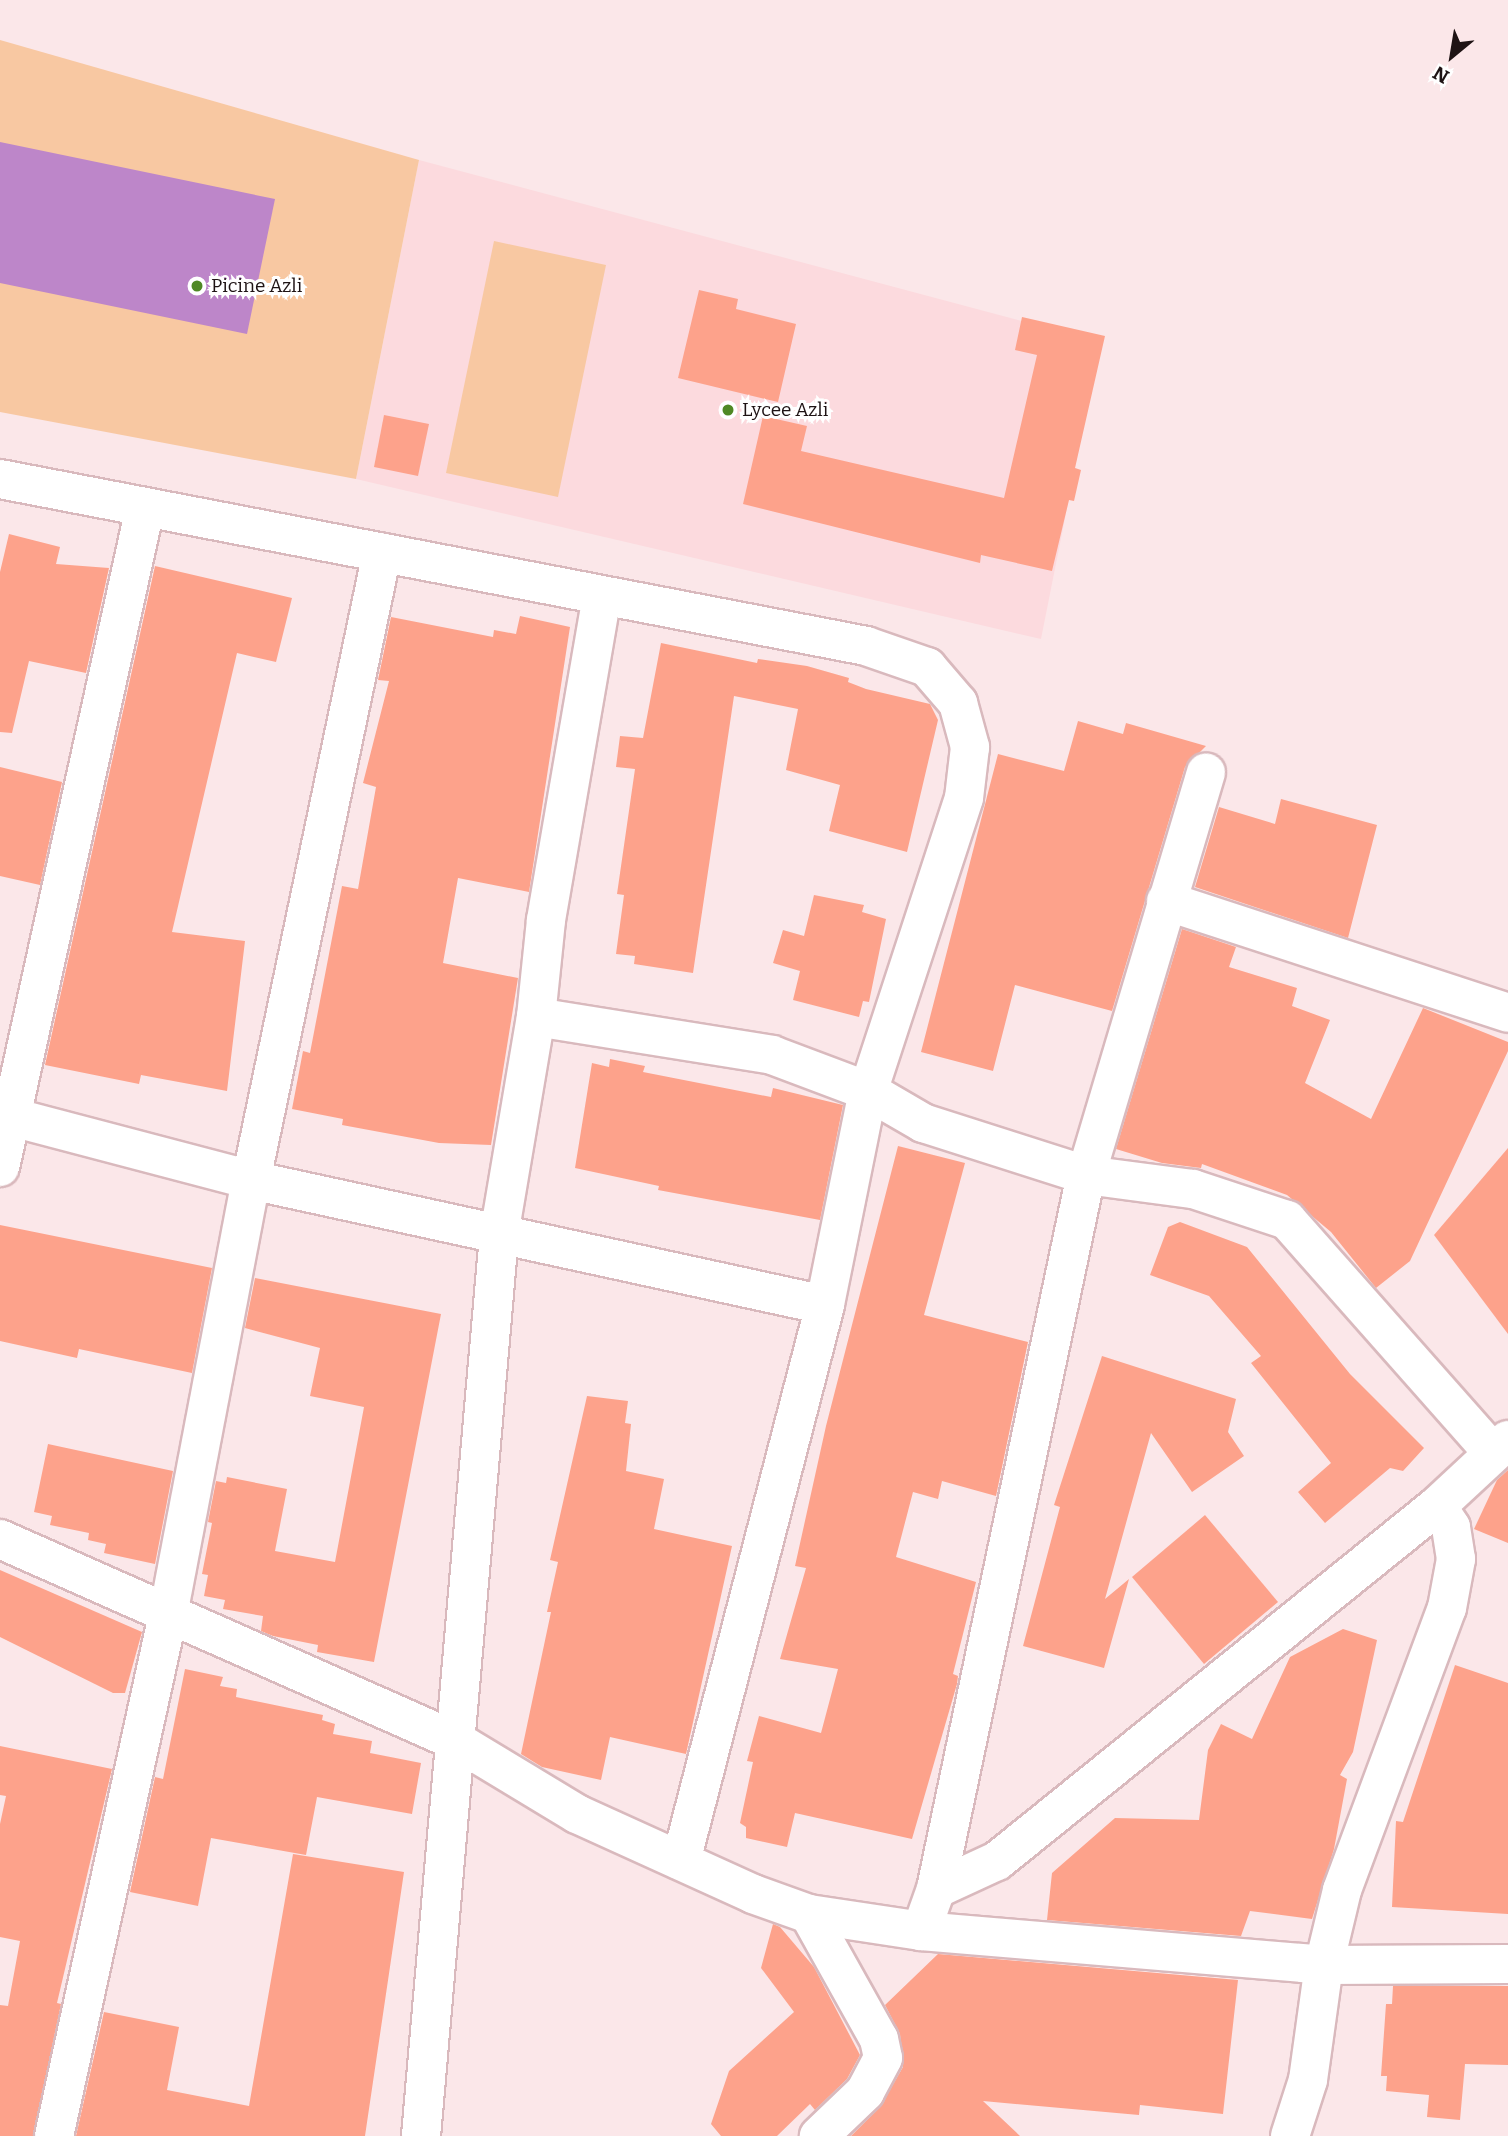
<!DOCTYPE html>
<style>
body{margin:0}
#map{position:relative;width:1508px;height:2136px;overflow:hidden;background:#fbe7e9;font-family:Bitter,serif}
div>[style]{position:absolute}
.built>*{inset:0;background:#fcdade}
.green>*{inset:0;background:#f8c8a2}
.water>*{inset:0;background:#bd86c9}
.building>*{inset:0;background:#fda28b}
.roads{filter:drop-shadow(2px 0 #d9b9bd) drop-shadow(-2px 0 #d9b9bd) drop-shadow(0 2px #d9b9bd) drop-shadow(0 -2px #d9b9bd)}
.minor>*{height:38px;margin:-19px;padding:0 19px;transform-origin:19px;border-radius:19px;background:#fff}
.dots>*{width:19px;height:19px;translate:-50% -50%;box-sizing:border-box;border:4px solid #fff;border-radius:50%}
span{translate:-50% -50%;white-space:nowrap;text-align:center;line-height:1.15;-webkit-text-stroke:6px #fff;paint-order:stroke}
.poi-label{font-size:19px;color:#1e1314}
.left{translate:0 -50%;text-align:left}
.north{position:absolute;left:1417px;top:21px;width:70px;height:70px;-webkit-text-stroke:5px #fff;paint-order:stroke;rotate:210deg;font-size:19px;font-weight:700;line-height:28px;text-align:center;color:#1e1314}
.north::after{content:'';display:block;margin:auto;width:24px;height:32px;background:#1e1314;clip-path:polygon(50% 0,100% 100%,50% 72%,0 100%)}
</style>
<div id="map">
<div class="built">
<i style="clip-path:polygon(419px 160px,1100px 342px,1041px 639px,356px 479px)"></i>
</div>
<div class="green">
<i style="clip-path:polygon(0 40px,419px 160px,356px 479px,0 412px)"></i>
<i style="clip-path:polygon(494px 241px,606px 265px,558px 497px,446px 473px)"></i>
</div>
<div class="water">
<i style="clip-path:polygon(0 142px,275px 199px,247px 334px,0 283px)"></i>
</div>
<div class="building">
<i style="clip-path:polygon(699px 290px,738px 299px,736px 309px,796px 324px,778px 402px,678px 378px)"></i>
<i style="clip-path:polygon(1022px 317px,1105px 336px,1075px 468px,1081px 470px,1074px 501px,1069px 500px,1052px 571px,981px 555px,980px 563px,743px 504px,763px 416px,807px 426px,801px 451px,1004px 498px,1037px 355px,1015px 350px)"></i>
<i style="clip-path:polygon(384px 415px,429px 424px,418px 476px,374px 467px)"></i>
<i style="clip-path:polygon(9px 534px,60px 547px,56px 564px,109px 568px,86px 673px,29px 661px,12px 733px,0 732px,0 572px)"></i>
<i style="clip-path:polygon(155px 566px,292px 598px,276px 662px,237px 653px,172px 932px,245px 941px,227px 1091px,141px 1075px,139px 1084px,45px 1065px)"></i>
<i style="clip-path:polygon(520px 616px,570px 627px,529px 892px,458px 878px,443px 963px,518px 978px,491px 1145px,439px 1143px,342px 1125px,343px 1119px,292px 1109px,303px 1051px,310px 1053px,342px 886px,358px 889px,376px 787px,363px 783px,389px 681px,378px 680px,391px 617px,493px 637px,494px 630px,516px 634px)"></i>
<i style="clip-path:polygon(661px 643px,757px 663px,758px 659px,807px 666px,849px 678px,848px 682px,866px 689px,930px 704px,938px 720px,907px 852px,829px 831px,840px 785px,786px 770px,798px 709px,734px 696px,693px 973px,634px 964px,635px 956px,616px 954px,624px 895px,617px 894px,635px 769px,616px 767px,620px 736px,643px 738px)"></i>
<i style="clip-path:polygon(1078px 721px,1123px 734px,1126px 723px,1206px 746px,1185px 767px,1112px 1011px,1015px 985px,993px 1071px,921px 1052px,998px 754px,1064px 771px)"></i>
<i style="clip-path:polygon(0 767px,62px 782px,40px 885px,0 876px)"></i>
<i style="clip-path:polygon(1281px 799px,1377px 825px,1348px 938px,1195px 887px,1219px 807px,1275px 824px)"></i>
<i style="clip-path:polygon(814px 895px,864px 905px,862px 912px,886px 919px,869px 1002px,863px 1001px,859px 1017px,793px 1000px,800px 971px,773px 963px,783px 930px,804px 936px)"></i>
<i style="clip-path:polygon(1182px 929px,1236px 947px,1229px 967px,1297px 988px,1292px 1006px,1330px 1020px,1305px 1083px,1371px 1119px,1423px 1008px,1508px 1042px,1508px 1051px,1410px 1261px,1376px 1288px,1331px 1232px,1287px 1195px,1202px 1164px,1201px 1168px,1162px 1163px,1116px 1149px)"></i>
<i style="clip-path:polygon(610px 1059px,645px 1066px,643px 1072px,771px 1097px,773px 1088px,843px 1105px,820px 1220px,658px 1190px,659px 1186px,575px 1168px,592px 1063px,609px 1067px)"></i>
<i style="clip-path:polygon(898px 1146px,965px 1163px,924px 1315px,1028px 1342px,996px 1496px,942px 1481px,938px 1499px,913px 1492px,896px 1557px,976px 1582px,953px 1674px,958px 1676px,957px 1684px,912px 1839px,795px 1813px,787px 1847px,746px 1838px,746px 1827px,740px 1823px,753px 1762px,747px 1761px,759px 1716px,821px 1733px,838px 1669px,780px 1659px,806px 1568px,795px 1566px,826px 1426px)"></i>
<i style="clip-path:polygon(1508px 1148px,1508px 1334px,1434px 1235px)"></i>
<i style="clip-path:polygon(1180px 1222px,1247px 1247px,1350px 1374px,1424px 1448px,1403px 1471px,1390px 1468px,1325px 1523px,1298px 1492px,1331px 1463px,1251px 1363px,1261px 1356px,1209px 1296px,1150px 1275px,1168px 1227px)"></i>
<i style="clip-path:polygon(0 1225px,212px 1268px,192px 1373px,79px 1349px,77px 1358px,0 1341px)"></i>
<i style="clip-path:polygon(255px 1278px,441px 1314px,374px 1662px,317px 1652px,318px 1645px,273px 1636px,261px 1631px,263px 1616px,223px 1609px,225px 1600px,204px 1596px,208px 1575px,202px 1574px,212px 1523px,208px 1522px,216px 1481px,226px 1483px,227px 1477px,287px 1489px,275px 1551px,335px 1562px,364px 1407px,310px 1396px,320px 1348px,245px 1328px)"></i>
<i style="clip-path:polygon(1102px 1356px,1236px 1399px,1228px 1432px,1244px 1456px,1192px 1492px,1151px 1433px,1105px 1599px,1129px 1579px,1104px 1668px,1023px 1646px,1060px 1507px,1054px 1505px)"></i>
<i style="clip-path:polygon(587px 1396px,628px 1401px,625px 1423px,631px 1424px,626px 1471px,664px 1479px,654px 1529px,732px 1546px,686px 1754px,610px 1737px,601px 1780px,542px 1767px,521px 1754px,551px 1612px,547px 1612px,558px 1562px,550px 1560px)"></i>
<i style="clip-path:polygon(48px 1444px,173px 1471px,155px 1564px,104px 1553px,106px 1544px,88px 1540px,89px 1533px,50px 1525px,52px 1516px,34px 1512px)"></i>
<i style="clip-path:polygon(1508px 1470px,1508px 1543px,1474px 1529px,1497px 1480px)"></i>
<i style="clip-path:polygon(1205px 1515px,1278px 1602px,1204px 1664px,1132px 1577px)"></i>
<i style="clip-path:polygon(0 1570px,142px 1632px,125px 1693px,113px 1693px,0 1637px)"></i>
<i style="clip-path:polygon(1343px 1629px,1377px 1640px,1353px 1752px,1340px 1775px,1347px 1779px,1334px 1849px,1312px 1919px,1250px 1911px,1241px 1936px,1047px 1920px,1052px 1873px,1115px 1818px,1199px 1820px,1208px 1750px,1221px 1724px,1252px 1739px,1290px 1657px)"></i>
<i style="clip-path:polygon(1455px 1665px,1508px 1683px,1508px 1914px,1392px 1907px,1396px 1821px,1403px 1822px)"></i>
<i style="clip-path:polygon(185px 1669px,223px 1677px,220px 1686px,237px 1689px,236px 1697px,323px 1715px,322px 1720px,335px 1724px,333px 1734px,372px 1741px,370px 1753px,421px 1763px,412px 1814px,317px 1797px,306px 1855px,211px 1838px,198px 1906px,130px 1892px,155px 1777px,163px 1779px)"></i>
<i style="clip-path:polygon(0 1746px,112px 1769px,57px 2003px,61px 2004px,33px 2136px,0 2136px,0 2005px,8px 2006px,20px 1941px,0 1937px,0 1824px,6px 1796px,0 1795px)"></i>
<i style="clip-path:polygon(293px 1854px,404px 1872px,365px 2136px,76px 2136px,104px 2012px,179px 2027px,167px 2090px,249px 2106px)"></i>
<i style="clip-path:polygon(773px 1924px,780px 1927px,814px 1967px,860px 2055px,847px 2079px,815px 2110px,810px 2104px,777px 2136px,721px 2136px,711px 2124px,729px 2071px,794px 2012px,761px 1968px)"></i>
<i style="clip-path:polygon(938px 1954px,1238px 1980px,1223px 2114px,1140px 2105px,1139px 2115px,983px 2101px,1020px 2136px,851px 2136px,880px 2107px,903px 2067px,900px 2034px,885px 2005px)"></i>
<i style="clip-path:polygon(1393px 1986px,1508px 1986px,1508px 2065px,1465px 2064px,1460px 2120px,1427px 2117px,1429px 2095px,1386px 2091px,1387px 2076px,1381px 2076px,1386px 2004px,1392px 2004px)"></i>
</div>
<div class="roads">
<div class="minor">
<i style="left:0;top:479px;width:882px;rotate:10.91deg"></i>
<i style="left:866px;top:646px;width:65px;rotate:19deg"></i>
<i style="left:927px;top:667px;width:48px;rotate:49.3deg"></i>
<i style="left:958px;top:703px;width:46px;rotate:74.7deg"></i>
<i style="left:970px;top:747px;width:51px;rotate:96.7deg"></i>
<i style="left:964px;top:798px;width:308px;rotate:108.1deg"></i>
<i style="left:868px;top:1091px;width:218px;rotate:101.4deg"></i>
<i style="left:825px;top:1305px;width:574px;rotate:104.52deg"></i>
<i style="left:1166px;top:901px;width:360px;rotate:18.1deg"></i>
<i style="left:536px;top:1017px;width:239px;rotate:9.1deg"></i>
<i style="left:772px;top:1055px;width:103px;rotate:20.6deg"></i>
<i style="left:868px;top:1091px;width:64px;rotate:30.2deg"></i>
<i style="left:923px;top:1123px;width:171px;rotate:17.7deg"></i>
<i style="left:1086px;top:1175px;width:108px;rotate:7.5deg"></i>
<i style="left:1193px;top:1189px;width:99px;rotate:18.3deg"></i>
<i style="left:1287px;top:1220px;width:311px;rotate:48.5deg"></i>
<i style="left:0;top:1114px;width:260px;rotate:14.7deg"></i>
<i style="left:251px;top:1180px;width:587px;rotate:12.29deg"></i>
<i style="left:0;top:1167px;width:675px;rotate:-77.59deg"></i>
<i style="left:0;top:1539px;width:501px;rotate:23.9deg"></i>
<i style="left:458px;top:1742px;width:139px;rotate:31.2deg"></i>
<i style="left:577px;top:1814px;width:193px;rotate:24.4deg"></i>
<i style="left:753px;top:1894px;width:59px;rotate:19.7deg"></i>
<i style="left:809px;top:1914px;width:113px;rotate:8.6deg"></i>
<i style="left:921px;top:1931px;width:404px;rotate:4.8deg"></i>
<i style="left:1324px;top:1965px;width:184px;rotate:-0.3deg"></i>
<i style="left:936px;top:1889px;width:67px;rotate:-24.7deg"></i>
<i style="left:997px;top:1861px;width:565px;rotate:-38.9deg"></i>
<i style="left:1437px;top:1506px;width:97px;rotate:-42.9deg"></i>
<i style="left:809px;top:1914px;width:143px;rotate:60.8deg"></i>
<i style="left:879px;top:2039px;width:19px;rotate:78deg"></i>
<i style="left:883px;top:2058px;width:38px;rotate:118deg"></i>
<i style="left:865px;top:2092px;width:64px;rotate:136.3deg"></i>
<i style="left:921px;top:1931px;width:45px;rotate:-70.3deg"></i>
<i style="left:936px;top:1889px;width:730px;rotate:-78.14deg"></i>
<i style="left:1086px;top:1175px;width:420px;rotate:-73.4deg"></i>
<i style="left:54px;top:2136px;width:533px;rotate:-77.66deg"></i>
<i style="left:168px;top:1615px;width:443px;rotate:-79.2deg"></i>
<i style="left:251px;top:1180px;width:641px;rotate:-78.2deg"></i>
<i style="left:421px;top:2136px;width:904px;rotate:-85.05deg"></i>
<i style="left:499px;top:1235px;width:221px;rotate:-80.4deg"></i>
<i style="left:536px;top:1017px;width:98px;rotate:-84.1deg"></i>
<i style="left:546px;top:920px;width:329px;rotate:-80.2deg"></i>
<i style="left:1290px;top:2136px;width:59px;rotate:-72.2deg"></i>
<i style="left:1308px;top:2080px;width:116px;rotate:-82.1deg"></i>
<i style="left:1324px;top:1965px;width:77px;rotate:-76.5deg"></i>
<i style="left:1342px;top:1890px;width:301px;rotate:-69.6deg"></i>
<i style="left:1447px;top:1608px;width:50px;rotate:-79.6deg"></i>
<i style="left:1456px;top:1559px;width:32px;rotate:-99deg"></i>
<i style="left:1451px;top:1527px;width:25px;rotate:-124deg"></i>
</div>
</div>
<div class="dots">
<i style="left:197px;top:286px;background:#4f8824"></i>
<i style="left:728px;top:410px;background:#4f8824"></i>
</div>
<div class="poi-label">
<span class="left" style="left:211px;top:286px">Picine Azli</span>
<span class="left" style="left:742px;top:410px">Lycee Azli</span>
</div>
<div class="north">N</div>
</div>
